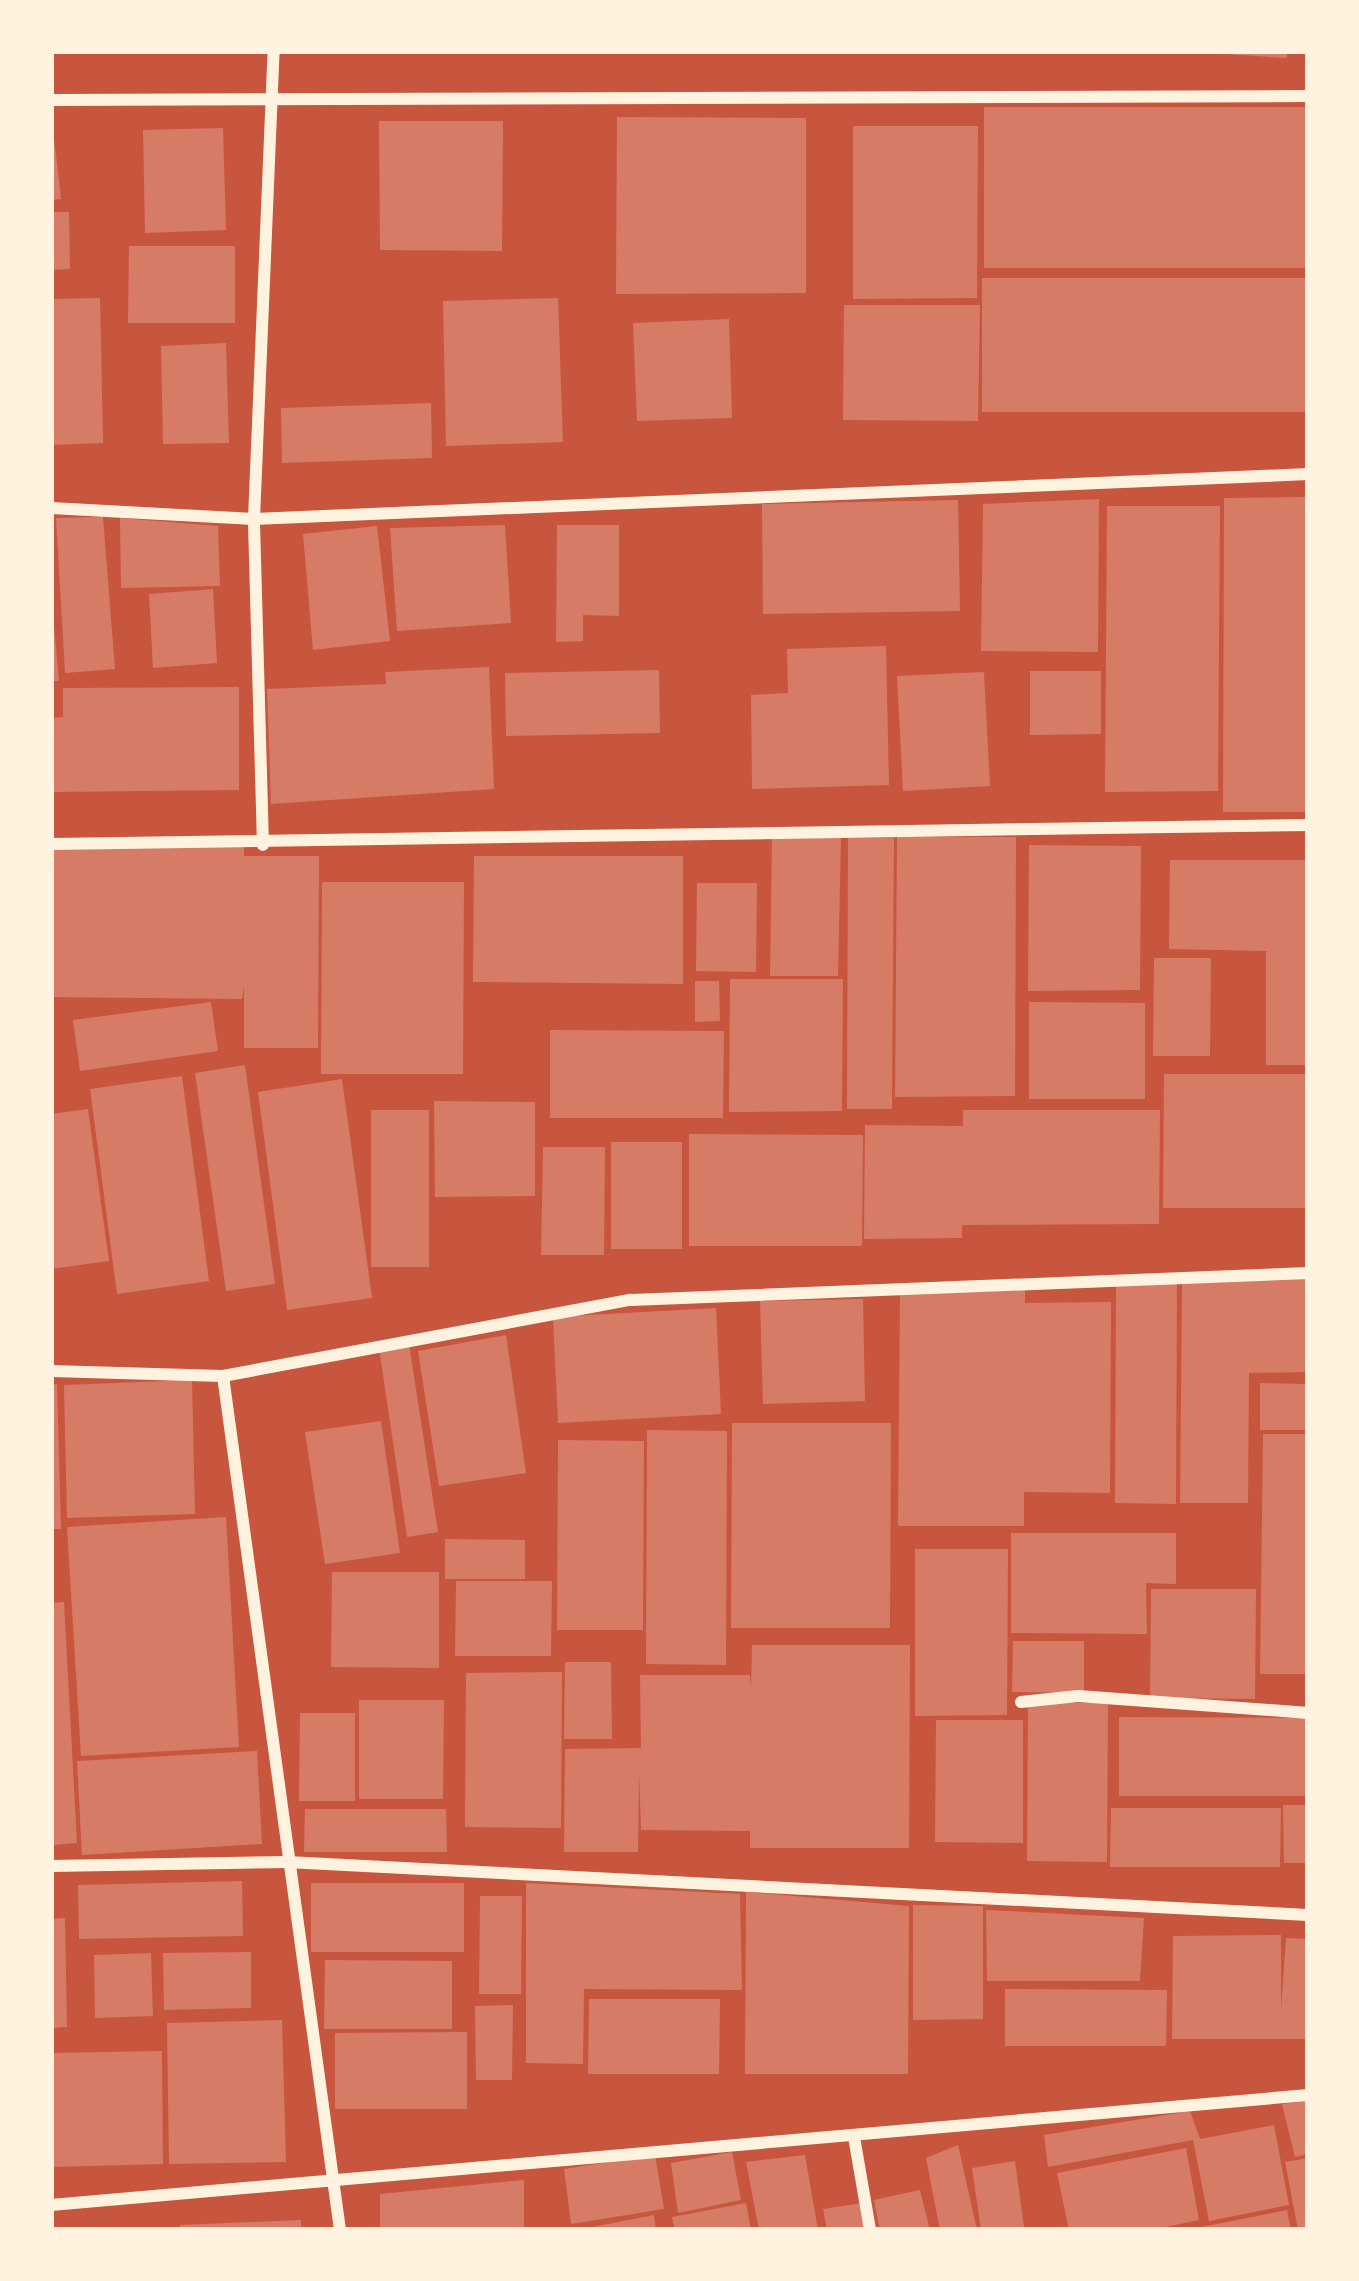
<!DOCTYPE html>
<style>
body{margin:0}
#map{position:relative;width:1359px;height:2281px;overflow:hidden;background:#c8553d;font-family:"Varela Round",sans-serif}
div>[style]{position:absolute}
.building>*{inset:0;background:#d67c66}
.minor>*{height:12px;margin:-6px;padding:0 6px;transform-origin:6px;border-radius:6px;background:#fff3e0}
span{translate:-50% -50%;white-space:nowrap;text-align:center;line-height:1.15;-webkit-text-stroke:12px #fff3e0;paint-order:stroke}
.frame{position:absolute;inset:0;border:54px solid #fff3e0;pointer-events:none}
</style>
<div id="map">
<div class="building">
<i style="clip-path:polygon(1181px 51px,1287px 51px,1287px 58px)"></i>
<i style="clip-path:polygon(984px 107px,1308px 107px,1308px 268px,984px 268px)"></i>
<i style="clip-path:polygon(51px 111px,61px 199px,51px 200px)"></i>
<i style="clip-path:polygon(617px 117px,806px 118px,806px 293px,616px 294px)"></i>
<i style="clip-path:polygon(379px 121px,503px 121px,502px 251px,380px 250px)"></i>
<i style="clip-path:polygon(853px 126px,978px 126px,977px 298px,853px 299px)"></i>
<i style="clip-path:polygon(223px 128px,226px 230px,145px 233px,143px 130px)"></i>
<i style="clip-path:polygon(51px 212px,69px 212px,70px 269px,51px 270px)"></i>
<i style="clip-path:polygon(129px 246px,235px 246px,235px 323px,128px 323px)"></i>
<i style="clip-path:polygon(982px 278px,1308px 278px,1308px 412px,982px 412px)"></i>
<i style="clip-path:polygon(100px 298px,103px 443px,51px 445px,51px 299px)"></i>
<i style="clip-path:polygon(558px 298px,563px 442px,446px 446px,443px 301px)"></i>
<i style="clip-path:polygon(844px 305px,980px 305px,978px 421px,843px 420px)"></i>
<i style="clip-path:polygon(729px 319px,732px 418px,637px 421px,633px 323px)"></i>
<i style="clip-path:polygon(226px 343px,229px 443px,163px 444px,161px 346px)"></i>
<i style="clip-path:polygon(431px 403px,432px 458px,282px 463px,281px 408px)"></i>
<i style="clip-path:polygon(1308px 497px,1308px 812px,1223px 812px,1224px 498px)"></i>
<i style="clip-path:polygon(1099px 499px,1098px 652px,981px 651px,983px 504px)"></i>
<i style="clip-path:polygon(958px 500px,960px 611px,763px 614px,762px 504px)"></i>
<i style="clip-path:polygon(1107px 506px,1220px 506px,1218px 791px,1105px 792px)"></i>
<i style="clip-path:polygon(103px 517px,115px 669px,65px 673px,56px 518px)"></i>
<i style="clip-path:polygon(120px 518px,218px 526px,220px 586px,121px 588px)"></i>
<i style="clip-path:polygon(505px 525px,511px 623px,397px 631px,390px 528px)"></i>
<i style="clip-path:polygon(557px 525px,619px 525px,619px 616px,583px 615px,583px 641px,556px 642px)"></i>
<i style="clip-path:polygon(377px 526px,390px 641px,313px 650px,303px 534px)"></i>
<i style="clip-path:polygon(213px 589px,217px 663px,153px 668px,149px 594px)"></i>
<i style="clip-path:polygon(51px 592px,59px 681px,51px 681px)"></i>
<i style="clip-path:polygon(886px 646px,889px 785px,752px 789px,751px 695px,788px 693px,787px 649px)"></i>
<i style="clip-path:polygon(489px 667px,494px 789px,271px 804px,267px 689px,386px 684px,385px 672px)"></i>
<i style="clip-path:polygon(659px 670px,660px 733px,506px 736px,505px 673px)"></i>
<i style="clip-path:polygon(1030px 671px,1101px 671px,1101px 734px,1030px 735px)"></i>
<i style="clip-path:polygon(984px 672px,990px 786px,903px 791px,897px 676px)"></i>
<i style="clip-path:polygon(239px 687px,239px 790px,51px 792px,51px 718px,63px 717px,63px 688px)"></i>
<i style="clip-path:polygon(772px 837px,841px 838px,838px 976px,770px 976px)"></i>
<i style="clip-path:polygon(897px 837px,1016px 837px,1015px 1096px,895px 1097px)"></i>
<i style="clip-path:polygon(848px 838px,894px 838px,892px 1109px,847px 1109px)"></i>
<i style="clip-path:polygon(1029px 845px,1141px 846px,1140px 990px,1028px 991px)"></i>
<i style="clip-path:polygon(51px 847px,244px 847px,244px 856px,319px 856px,318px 1048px,244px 1048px,244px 986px,242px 999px,51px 997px)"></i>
<i style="clip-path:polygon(474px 856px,683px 856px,683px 984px,473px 982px)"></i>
<i style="clip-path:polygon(1170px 860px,1308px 860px,1308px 1065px,1266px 1065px,1266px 951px,1169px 949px)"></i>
<i style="clip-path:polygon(322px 882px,464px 882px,463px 1074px,321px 1074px)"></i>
<i style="clip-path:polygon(697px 883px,757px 883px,756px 972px,696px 971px)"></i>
<i style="clip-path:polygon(1154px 958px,1211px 958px,1210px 1056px,1153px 1056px)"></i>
<i style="clip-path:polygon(730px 979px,843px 979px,842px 1111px,729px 1112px)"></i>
<i style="clip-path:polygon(695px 981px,719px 981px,720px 1021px,695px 1022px)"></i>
<i style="clip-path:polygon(211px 1002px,218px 1051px,80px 1071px,73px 1020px)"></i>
<i style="clip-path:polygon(1029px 1002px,1145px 1003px,1145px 1099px,1029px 1099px)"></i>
<i style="clip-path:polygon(550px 1030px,724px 1031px,723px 1118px,550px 1118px)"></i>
<i style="clip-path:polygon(245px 1065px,275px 1284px,226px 1291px,195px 1073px)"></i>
<i style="clip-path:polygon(1164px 1074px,1308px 1074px,1308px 1208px,1163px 1208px)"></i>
<i style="clip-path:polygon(182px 1076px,209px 1281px,117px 1294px,90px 1089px)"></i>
<i style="clip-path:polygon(342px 1079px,372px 1298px,287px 1310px,258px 1092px)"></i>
<i style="clip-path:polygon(434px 1101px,535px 1102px,535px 1196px,435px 1197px)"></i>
<i style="clip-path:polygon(88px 1109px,109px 1261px,51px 1269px,51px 1114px)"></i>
<i style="clip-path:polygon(371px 1110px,429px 1110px,429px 1267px,371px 1267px)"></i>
<i style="clip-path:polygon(963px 1110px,1160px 1110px,1159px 1224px,962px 1225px,962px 1238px,864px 1239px,865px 1125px,963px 1126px)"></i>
<i style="clip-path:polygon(689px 1134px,863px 1135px,862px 1246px,689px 1246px)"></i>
<i style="clip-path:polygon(611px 1142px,682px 1142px,682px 1249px,611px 1249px)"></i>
<i style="clip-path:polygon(543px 1147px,605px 1147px,604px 1255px,541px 1255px)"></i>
<i style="clip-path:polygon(1308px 1278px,1308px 1372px,1249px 1373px,1248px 1503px,1180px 1503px,1182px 1281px)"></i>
<i style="clip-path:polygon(1116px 1282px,1177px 1283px,1176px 1504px,1115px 1503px)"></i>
<i style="clip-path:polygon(1025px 1284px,1025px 1303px,1111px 1302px,1110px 1493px,1024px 1492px,1024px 1526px,898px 1526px,900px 1293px)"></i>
<i style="clip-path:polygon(863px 1299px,865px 1401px,763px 1404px,760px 1301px)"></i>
<i style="clip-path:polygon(716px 1308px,721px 1414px,558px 1423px,553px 1317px)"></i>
<i style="clip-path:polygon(506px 1335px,526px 1473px,439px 1486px,418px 1351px)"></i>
<i style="clip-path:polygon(409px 1344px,438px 1532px,407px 1537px,379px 1348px)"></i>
<i style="clip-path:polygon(192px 1380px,195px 1514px,67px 1518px,64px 1385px)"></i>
<i style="clip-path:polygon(1260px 1383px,1308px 1384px,1308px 1430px,1260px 1430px)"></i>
<i style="clip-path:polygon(57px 1384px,61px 1529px,51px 1529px,51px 1385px)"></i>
<i style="clip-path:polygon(381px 1421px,400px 1553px,325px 1564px,305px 1432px)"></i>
<i style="clip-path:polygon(732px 1423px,891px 1423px,890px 1628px,731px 1628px)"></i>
<i style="clip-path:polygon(647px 1430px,727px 1431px,726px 1665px,646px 1664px)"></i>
<i style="clip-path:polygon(1263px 1434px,1308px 1434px,1308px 1674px,1260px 1674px)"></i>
<i style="clip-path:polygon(558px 1440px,644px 1441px,643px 1630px,557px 1630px)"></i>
<i style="clip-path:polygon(226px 1517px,239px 1747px,81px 1756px,67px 1527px)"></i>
<i style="clip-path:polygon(1011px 1533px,1176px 1533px,1176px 1584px,1146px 1583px,1147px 1634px,1011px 1633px)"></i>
<i style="clip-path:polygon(445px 1539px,525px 1540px,525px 1579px,445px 1579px)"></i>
<i style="clip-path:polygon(915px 1549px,1008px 1549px,1007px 1715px,915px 1716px)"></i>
<i style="clip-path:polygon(332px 1572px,439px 1572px,439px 1668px,331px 1667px)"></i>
<i style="clip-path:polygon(456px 1581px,552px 1581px,551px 1656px,455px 1656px)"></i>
<i style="clip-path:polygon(1151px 1589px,1256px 1589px,1255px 1699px,1150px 1698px)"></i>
<i style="clip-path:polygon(64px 1602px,77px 1843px,51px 1845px,51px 1603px)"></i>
<i style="clip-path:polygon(1013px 1641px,1084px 1641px,1084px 1693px,1012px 1692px)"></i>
<i style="clip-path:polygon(752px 1645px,910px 1645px,909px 1848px,750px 1848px,750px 1831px,641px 1830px,639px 1772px,638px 1852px,564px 1852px,565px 1749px,641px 1748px,640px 1675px,750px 1675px,751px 1689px)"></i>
<i style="clip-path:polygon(565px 1662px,611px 1662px,612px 1739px,564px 1739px)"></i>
<i style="clip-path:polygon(562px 1672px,561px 1828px,465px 1827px,466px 1673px)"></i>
<i style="clip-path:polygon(359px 1700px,444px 1700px,443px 1799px,359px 1799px)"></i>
<i style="clip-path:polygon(1028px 1703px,1108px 1703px,1107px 1862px,1027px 1861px)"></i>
<i style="clip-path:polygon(300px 1713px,355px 1713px,355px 1801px,299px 1801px)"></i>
<i style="clip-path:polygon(1119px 1717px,1308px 1718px,1308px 1796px,1119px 1796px)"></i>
<i style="clip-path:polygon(936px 1720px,1023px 1720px,1023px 1843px,935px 1842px)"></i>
<i style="clip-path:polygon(257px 1751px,262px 1844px,82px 1855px,77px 1761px)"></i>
<i style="clip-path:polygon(1283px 1805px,1308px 1805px,1308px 1863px,1284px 1863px)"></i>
<i style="clip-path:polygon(1111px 1808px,1281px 1808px,1280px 1867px,1110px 1867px)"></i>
<i style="clip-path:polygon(305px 1809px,446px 1809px,447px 1852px,304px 1852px)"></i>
<i style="clip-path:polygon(242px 1881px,243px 1936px,79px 1939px,78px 1885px)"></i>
<i style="clip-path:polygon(311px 1883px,464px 1883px,464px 1952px,311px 1952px)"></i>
<i style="clip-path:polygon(526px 1883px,740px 1894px,742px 1990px,584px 1989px,583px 2064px,526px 2063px)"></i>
<i style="clip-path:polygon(746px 1892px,909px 1906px,908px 2074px,745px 2074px)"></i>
<i style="clip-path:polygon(480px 1896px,522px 1896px,521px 1994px,479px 1994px)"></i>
<i style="clip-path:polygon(913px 1905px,983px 1906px,983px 2019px,913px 2020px)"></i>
<i style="clip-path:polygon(986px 1910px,1144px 1918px,1140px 1981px,987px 1981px)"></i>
<i style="clip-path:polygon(65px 1918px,67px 2027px,51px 2028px,51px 1919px)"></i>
<i style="clip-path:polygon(1281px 1935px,1281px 2010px,1286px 1938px,1308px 1939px,1308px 2039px,1172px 2039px,1173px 1936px)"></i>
<i style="clip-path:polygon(251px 1952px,251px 2008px,164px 2010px,163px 1953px)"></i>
<i style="clip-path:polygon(151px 1953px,153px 2016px,95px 2018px,94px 1955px)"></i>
<i style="clip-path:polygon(325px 1960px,452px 1961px,452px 2029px,324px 2029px)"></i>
<i style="clip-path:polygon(1005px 1989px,1167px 1990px,1166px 2046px,1005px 2046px)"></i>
<i style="clip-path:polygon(589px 1999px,720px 1999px,719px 2074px,588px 2074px)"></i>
<i style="clip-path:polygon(513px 2005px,512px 2080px,476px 2080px,475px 2006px)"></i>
<i style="clip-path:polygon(282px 2020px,286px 2162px,169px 2164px,167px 2023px)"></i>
<i style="clip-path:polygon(467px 2032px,467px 2109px,335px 2109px,335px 2033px)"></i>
<i style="clip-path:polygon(162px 2051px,163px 2164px,51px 2167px,51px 2053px)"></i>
<i style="clip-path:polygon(1308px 2101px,1308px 2154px,1295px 2157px,1282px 2104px)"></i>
<i style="clip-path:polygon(1190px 2111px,1200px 2139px,1274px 2125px,1289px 2205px,1209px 2221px,1193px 2140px,1048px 2167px,1044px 2135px)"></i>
<i style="clip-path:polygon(958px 2145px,977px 2230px,940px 2230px,926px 2158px)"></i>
<i style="clip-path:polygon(1186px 2148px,1199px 2220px,1151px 2230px,1069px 2230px,1057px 2173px)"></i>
<i style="clip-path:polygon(732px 2152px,741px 2200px,678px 2213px,671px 2163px)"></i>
<i style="clip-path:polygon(655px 2155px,664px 2209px,571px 2224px,564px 2169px)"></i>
<i style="clip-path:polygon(805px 2155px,818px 2230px,759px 2230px,746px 2162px)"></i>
<i style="clip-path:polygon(1308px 2158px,1308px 2230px,1298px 2230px,1285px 2162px)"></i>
<i style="clip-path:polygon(1015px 2161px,1024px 2227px,981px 2230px,972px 2168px)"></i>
<i style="clip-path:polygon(524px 2180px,524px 2230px,380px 2230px,380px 2194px)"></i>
<i style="clip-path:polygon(920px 2190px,930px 2230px,880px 2230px,874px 2200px)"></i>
<i style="clip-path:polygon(746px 2203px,751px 2230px,675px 2230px,672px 2217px)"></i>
<i style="clip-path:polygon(862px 2203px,866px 2230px,827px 2230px,823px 2209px)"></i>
<i style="clip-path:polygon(1287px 2210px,1291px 2230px,1196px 2230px,1196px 2228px)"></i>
<i style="clip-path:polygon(654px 2215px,656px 2230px,588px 2230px,587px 2228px)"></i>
<i style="clip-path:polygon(301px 2220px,301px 2230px,180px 2230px,180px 2225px)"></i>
</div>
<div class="minor">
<i style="left:51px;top:100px;width:1257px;rotate:-0.18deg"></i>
<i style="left:51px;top:508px;width:203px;rotate:3.1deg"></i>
<i style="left:254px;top:519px;width:1055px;rotate:-2.44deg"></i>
<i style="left:51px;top:844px;width:1257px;rotate:-0.87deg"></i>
<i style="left:263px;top:845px;width:326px;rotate:-91.6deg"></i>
<i style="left:254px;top:519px;width:468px;rotate:-87.6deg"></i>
<i style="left:51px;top:1371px;width:172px;rotate:1.7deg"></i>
<i style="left:223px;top:1376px;width:415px;rotate:-10.6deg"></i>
<i style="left:631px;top:1300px;width:678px;rotate:-2.28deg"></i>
<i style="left:223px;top:1376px;width:862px;rotate:82.2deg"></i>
<i style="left:1021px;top:1702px;width:57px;rotate:-6deg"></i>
<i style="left:1078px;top:1696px;width:231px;rotate:4.2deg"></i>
<i style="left:51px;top:1866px;width:236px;rotate:-1deg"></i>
<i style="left:287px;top:1862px;width:1022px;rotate:2.97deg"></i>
<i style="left:854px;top:2137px;width:94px;rotate:80.2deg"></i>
<i style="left:51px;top:2205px;width:1262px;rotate:-5deg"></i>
</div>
<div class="frame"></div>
</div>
